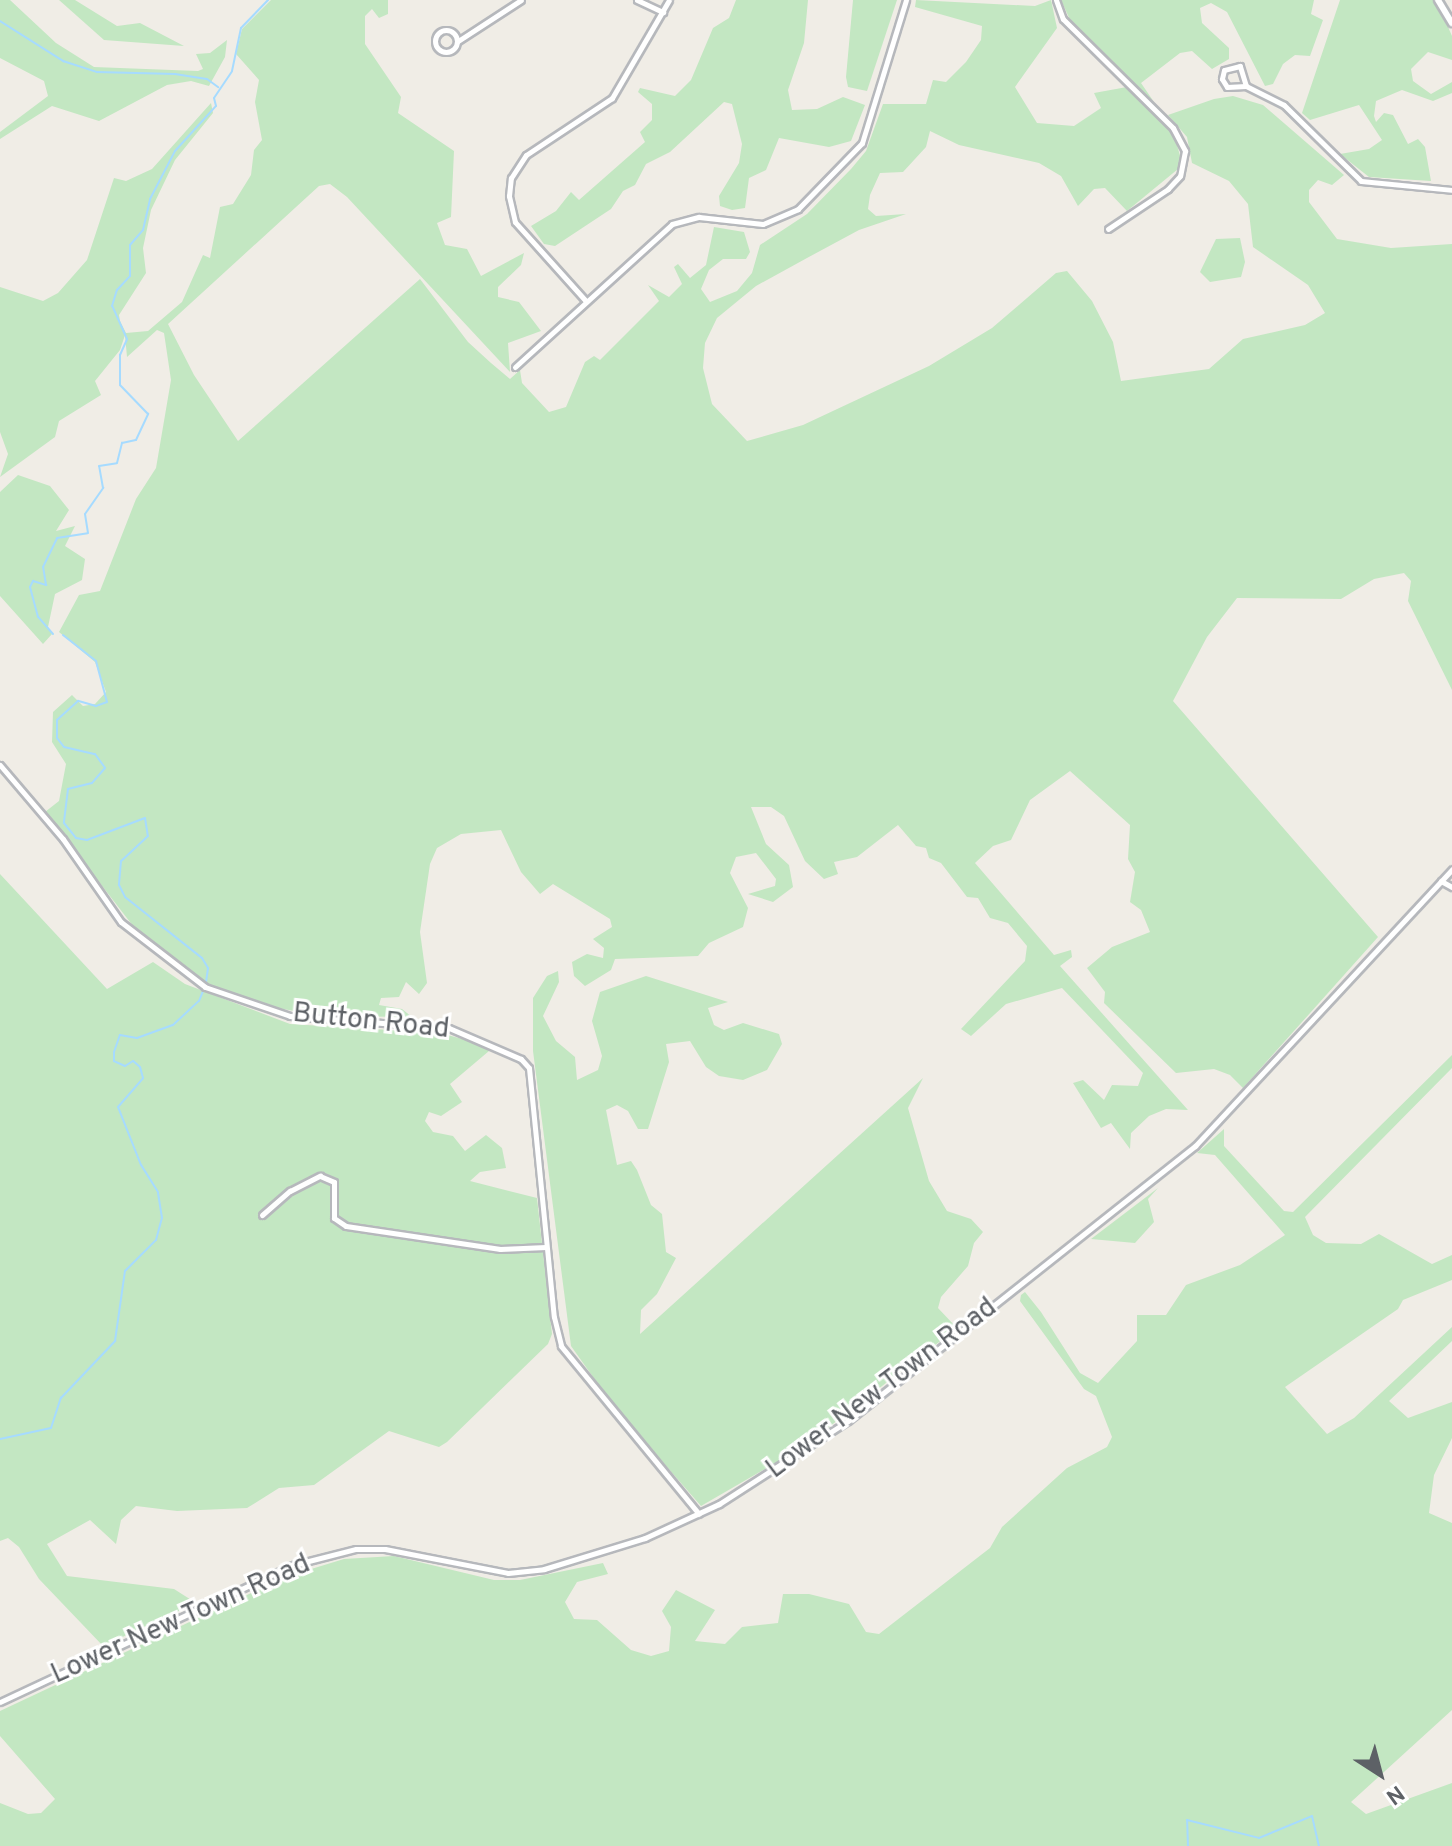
<!DOCTYPE html>
<style>
body{margin:0}
#map{position:relative;width:1452px;height:1846px;overflow:hidden;background:#f0ede6;font-family:Overpass,sans-serif}
div>[style]{position:absolute}
.green>*{inset:0;background:#c3e7c2}
.stream>*{height:2px;margin:-1px;padding:0 1px;transform-origin:1px;border-radius:1px;background:#a6dbff}
.roads{filter:drop-shadow(2px 0 #b6b8bc) drop-shadow(-2px 0 #b6b8bc) drop-shadow(0 2px #b6b8bc) drop-shadow(0 -2px #b6b8bc)}
.minor>*{height:5px;margin:-2.5px;padding:0 2.5px;transform-origin:2.5px;border-radius:2.5px;background:#fff}
.minor>.ring{margin:-2.5px;padding:0;box-sizing:content-box;background:none;border:5px solid #fff;border-radius:50%}
.tertiary>*{height:6px;margin:-3px;padding:0 3px;transform-origin:3px;border-radius:3px;background:#fff}
span{translate:-50% -50%;white-space:nowrap;text-align:center;line-height:1.15;-webkit-text-stroke:6px #fff;paint-order:stroke}
.street-label{font-size:28px;color:#5d6166}
.north{position:absolute;left:1340px;top:1734px;width:80px;height:80px;-webkit-text-stroke:6px #fff;paint-order:stroke;rotate:144deg;font-size:22px;font-weight:700;line-height:32px;text-align:center;color:#5d6166}
.north::after{content:'';display:block;margin:auto;width:28px;height:36px;background:#5d6166;clip-path:polygon(50% 0,100% 100%,50% 72%,0 100%)}
</style>
<div id="map">
<div class="green">
<i style="clip-path:polygon(0 0,10px 0,56px 43px,94px 67px,198px 71px,203px 69px,196px 54px,210px 53px,227px 40px,225px 57px,209px 86px,191px 81px,167px 85px,99px 121px,52px 106px,0 139px,0 132px,48px 96px,44px 81px,0 58px)"></i>
<i style="clip-path:polygon(59px 0,75px 0,117px 26px,140px 23px,184px 46px,104px 40px)"></i>
<i style="clip-path:polygon(271px 0,388px 0,388px 14px,379px 18px,372px 9px,365px 16px,365px 44px,401px 97px,398px 113px,454px 151px,451px 217px,437px 223px,445px 245px,467px 249px,481px 276px,524px 253px,521px 265px,498px 287px,498px 297px,519px 302px,541px 331px,508px 343px,510px 372px,347px 197px,330px 184px,319px 186px,168px 324px,194px 375px,238px 441px,420px 279px,468px 342px,491px 363px,510px 379px,520px 370px,522px 383px,549px 412px,566px 407px,585px 362px,594px 356px,600px 360px,659px 301px,648px 285px,669px 297px,682px 284px,674px 267px,678px 264px,690px 278px,706px 265px,714px 227px,744px 232px,750px 252px,746px 259px,723px 259px,709px 270px,701px 289px,710px 302px,737px 291px,752px 273px,760px 245px,807px 214px,851px 169px,866px 151px,883px 104px,926px 104px,933px 80px,946px 82px,966px 62px,981px 40px,982px 26px,915px 7px,916px 0,1035px 6px,1051px 0,1057px 28px,1015px 87px,1037px 123px,1074px 126px,1101px 108px,1094px 93px,1127px 87px,1174px 135px,1181px 159px,1178px 169px,1127px 211px,1105px 188px,1094px 189px,1078px 206px,1061px 176px,1039px 163px,959px 145px,930px 131px,926px 147px,903px 172px,880px 173px,870px 195px,868px 209px,876px 216px,906px 214px,859px 230px,807px 258px,756px 286px,717px 318px,705px 343px,703px 368px,712px 404px,747px 441px,803px 425px,929px 366px,992px 328px,1056px 273px,1067px 271px,1092px 301px,1113px 342px,1121px 381px,1209px 369px,1243px 339px,1305px 325px,1325px 313px,1308px 285px,1253px 247px,1248px 204px,1229px 181px,1192px 163px,1187px 137px,1168px 115px,1214px 99px,1233px 96px,1263px 105px,1344px 175px,1332px 185px,1318px 180px,1309px 190px,1309px 202px,1337px 239px,1391px 248px,1452px 244px,1452px 690px,1408px 601px,1411px 581px,1404px 573px,1374px 579px,1341px 599px,1237px 598px,1207px 637px,1173px 701px,1378px 937px,1243px 1088px,1230px 1075px,1214px 1069px,1176px 1073px,1104px 1003px,1105px 992px,1087px 968px,1112px 947px,1150px 932px,1141px 910px,1130px 902px,1135px 872px,1128px 859px,1130px 825px,1070px 771px,1030px 800px,1011px 840px,993px 846px,975px 863px,1054px 955px,1071px 950px,1072px 957px,1060px 966px,1188px 1110px,1166px 1109px,1149px 1116px,1131px 1133px,1130px 1149px,1111px 1123px,1101px 1128px,1073px 1083px,1083px 1080px,1104px 1100px,1112px 1085px,1138px 1086px,1143px 1073px,1062px 988px,1006px 1004px,971px 1036px,961px 1029px,1025px 961px,1027px 946px,1008px 923px,990px 918px,978px 898px,967px 897px,941px 863px,929px 858px,926px 848px,916px 846px,898px 825px,857px 857px,834px 862px,838px 874px,824px 879px,805px 861px,784px 816px,771px 807px,751px 807px,766px 844px,789px 865px,793px 887px,773px 902px,748px 894px,775px 886px,776px 879px,756px 853px,736px 857px,730px 873px,748px 908px,743px 927px,709px 943px,698px 956px,615px 959px,611px 970px,585px 986px,574px 976px,572px 962px,587px 954px,603px 958px,604px 948px,593px 939px,612px 927px,610px 919px,553px 884px,540px 894px,521px 872px,501px 830px,461px 834px,437px 848px,430px 864px,420px 932px,427px 983px,419px 994px,406px 982px,399px 997px,381px 998px,379px 1005px,402px 1009px,412px 1017px,322px 1016px,272px 1007px,205px 983px,140px 935px,45px 812px,59px 801px,66px 764px,52px 742px,53px 712px,72px 695px,83px 706px,95px 704px,106px 692px,95px 662px,59px 632px,79px 595px,100px 591px,136px 499px,156px 468px,171px 380px,164px 333px,157px 330px,127px 357px,125px 335px,120px 350px,95px 381px,101px 395px,59px 421px,55px 437px,0 477px,8px 454px,0 432px,0 287px,43px 301px,58px 293px,87px 260px,114px 178px,126px 181px,152px 169px,211px 103px,213px 113px,175px 160px,151px 210px,143px 248px,146px 273px,119px 315px,120px 321px,126px 333px,148px 331px,182px 302px,203px 255px,210px 258px,220px 207px,233px 204px,251px 175px,254px 150px,262px 140px,255px 102px,259px 80px,236px 54px,242px 29px)"></i>
<i style="clip-path:polygon(736px 0,808px 0,804px 43px,788px 90px,792px 110px,817px 109px,843px 97px,865px 105px,851px 141px,829px 147px,779px 138px,766px 170px,749px 178px,745px 208px,732px 210px,720px 206px,719px 196px,739px 163px,742px 144px,732px 104px,724px 102px,670px 152px,646px 164px,635px 185px,623px 191px,611px 209px,555px 246px,544px 244px,531px 226px,556px 211px,571px 192px,579px 200px,645px 142px,640px 132px,652px 120px,652px 104px,638px 92px,640px 88px,675px 96px,691px 80px,713px 28px,729px 18px)"></i>
<i style="clip-path:polygon(853px 0,897px 0,867px 91px,848px 87px,846px 77px)"></i>
<i style="clip-path:polygon(1061px 0,1314px 0,1311px 14px,1323px 20px,1310px 56px,1295px 55px,1283px 64px,1273px 84px,1265px 86px,1227px 12px,1211px 3px,1200px 8px,1202px 23px,1229px 48px,1229px 59px,1212px 69px,1192px 51px,1180px 53px,1141px 83px,1154px 102px,1071px 22px)"></i>
<i style="clip-path:polygon(1340px 0,1433px 0,1444px 18px,1452px 36px,1452px 60px,1428px 52px,1411px 69px,1413px 81px,1431px 94px,1452px 82px,1452px 93px,1433px 101px,1402px 90px,1376px 101px,1374px 116px,1376px 122px,1384px 113px,1393px 115px,1408px 144px,1418px 139px,1425px 147px,1431px 181px,1369px 177px,1340px 154px,1369px 149px,1382px 140px,1359px 105px,1310px 120px,1302px 113px)"></i>
<i style="clip-path:polygon(1240px 238px,1245px 262px,1241px 277px,1210px 282px,1200px 272px,1216px 239px)"></i>
<i style="clip-path:polygon(18px 475px,50px 486px,69px 510px,56px 531px,75px 526px,65px 546px,85px 559px,82px 580px,55px 594px,48px 627px,52px 634px,43px 644px,0 596px,0 492px)"></i>
<i style="clip-path:polygon(0 874px,107px 989px,153px 962px,185px 984px,290px 1024px,440px 1033px,485px 1045px,489px 1051px,450px 1084px,462px 1102px,441px 1116px,429px 1112px,425px 1121px,433px 1132px,453px 1136px,465px 1151px,486px 1135px,502px 1148px,506px 1168px,480px 1172px,470px 1181px,537px 1198px,552px 1334px,548px 1344px,447px 1442px,439px 1447px,389px 1431px,314px 1485px,279px 1488px,247px 1508px,177px 1511px,136px 1506px,121px 1520px,116px 1544px,90px 1520px,47px 1544px,67px 1576px,174px 1589px,196px 1603px,103px 1646px,39px 1579px,19px 1547px,8px 1538px,0 1541px)"></i>
<i style="clip-path:polygon(558px 971px,559px 982px,543px 1016px,556px 1041px,575px 1057px,577px 1080px,598px 1070px,602px 1056px,592px 1021px,600px 992px,646px 976px,728px 1002px,708px 1008px,714px 1025px,724px 1030px,743px 1023px,779px 1034px,782px 1044px,767px 1070px,743px 1080px,719px 1076px,706px 1067px,690px 1041px,666px 1044px,669px 1062px,648px 1129px,638px 1129px,628px 1111px,617px 1105px,606px 1110px,617px 1165px,631px 1161px,637px 1170px,651px 1205px,662px 1214px,666px 1252px,676px 1258px,657px 1294px,641px 1310px,640px 1334px,923px 1078px,908px 1108px,929px 1181px,947px 1211px,971px 1219px,983px 1232px,974px 1243px,968px 1266px,941px 1297px,938px 1308px,955px 1326px,952px 1332px,803px 1447px,701px 1506px,613px 1405px,571px 1346px,533px 1051px,533px 998px,547px 976px)"></i>
<i style="clip-path:polygon(1452px 1055px,1452px 1068px,1305px 1217px,1313px 1235px,1326px 1243px,1361px 1244px,1379px 1234px,1432px 1264px,1452px 1255px,1452px 1280px,1403px 1300px,1398px 1309px,1285px 1387px,1327px 1434px,1354px 1418px,1452px 1327px,1452px 1341px,1389px 1401px,1408px 1418px,1452px 1402px,1452px 1438px,1434px 1475px,1429px 1513px,1452px 1523px,1452px 1710px,1351px 1802px,1366px 1814px,1452px 1783px,1452px 1846px,0 1846px,0 1803px,28px 1814px,41px 1813px,55px 1799px,0 1736px,0 1711px,285px 1577px,344px 1559px,394px 1556px,494px 1580px,520px 1580px,603px 1563px,608px 1574px,577px 1582px,565px 1602px,574px 1619px,597px 1620px,631px 1650px,651px 1656px,669px 1651px,671px 1627px,662px 1611px,676px 1590px,715px 1610px,695px 1641px,725px 1644px,742px 1627px,778px 1623px,783px 1594px,809px 1594px,849px 1604px,866px 1632px,879px 1634px,990px 1548px,1002px 1527px,1067px 1468px,1107px 1447px,1112px 1437px,1096px 1396px,1084px 1389px,1020px 1301px,1021px 1295px,1025px 1292px,1041px 1312px,1080px 1373px,1098px 1383px,1137px 1341px,1137px 1315px,1166px 1315px,1186px 1285px,1240px 1265px,1285px 1235px,1215px 1155px,1197px 1153px,1224px 1129px,1224px 1146px,1284px 1211px,1293px 1212px)"></i>
<i style="clip-path:polygon(1158px 1188px,1148px 1199px,1154px 1222px,1135px 1243px,1091px 1239px)"></i>
</div>
<div class="stream">
<i style="left:0;top:21px;width:75px;rotate:32.4deg"></i>
<i style="left:63px;top:61px;width:36px;rotate:18deg"></i>
<i style="left:97px;top:72px;width:78px;rotate:1.5deg"></i>
<i style="left:175px;top:74px;width:32px;rotate:9deg"></i>
<i style="left:207px;top:79px;width:14px;rotate:36deg"></i>
<i style="left:53px;top:634px;width:23px;rotate:-131deg"></i>
<i style="left:38px;top:617px;width:31px;rotate:-105deg"></i>
<i style="left:30px;top:587px;width:7px;rotate:-63deg"></i>
<i style="left:33px;top:581px;width:14px;rotate:17deg"></i>
<i style="left:46px;top:585px;width:18px;rotate:-99deg"></i>
<i style="left:43px;top:567px;width:32px;rotate:-64deg"></i>
<i style="left:57px;top:538px;width:31px;rotate:-9deg"></i>
<i style="left:88px;top:533px;width:19px;rotate:-99deg"></i>
<i style="left:85px;top:514px;width:32px;rotate:-55deg"></i>
<i style="left:103px;top:488px;width:22px;rotate:-100deg"></i>
<i style="left:99px;top:466px;width:18px;rotate:-9deg"></i>
<i style="left:117px;top:463px;width:21px;rotate:-76deg"></i>
<i style="left:122px;top:443px;width:14px;rotate:-12deg"></i>
<i style="left:136px;top:440px;width:29px;rotate:-65deg"></i>
<i style="left:148px;top:414px;width:40px;rotate:-134deg"></i>
<i style="left:120px;top:385px;width:30px;rotate:-90deg"></i>
<i style="left:120px;top:355px;width:17px;rotate:-66deg"></i>
<i style="left:127px;top:339px;width:36px;rotate:-114deg"></i>
<i style="left:112px;top:306px;width:17px;rotate:-73deg"></i>
<i style="left:117px;top:290px;width:19px;rotate:-47deg"></i>
<i style="left:130px;top:276px;width:31px;rotate:-90deg"></i>
<i style="left:130px;top:245px;width:20px;rotate:-49deg"></i>
<i style="left:143px;top:230px;width:32px;rotate:-77deg"></i>
<i style="left:150px;top:199px;width:54px;rotate:-62.5deg"></i>
<i style="left:175px;top:151px;width:61px;rotate:-47.7deg"></i>
<i style="left:216px;top:106px;width:8px;rotate:-104deg"></i>
<i style="left:214px;top:98px;width:32px;rotate:-56deg"></i>
<i style="left:232px;top:71px;width:44px;rotate:-78.2deg"></i>
<i style="left:241px;top:28px;width:39px;rotate:-46deg"></i>
<i style="left:63px;top:635px;width:42px;rotate:38.2deg"></i>
<i style="left:96px;top:661px;width:42px;rotate:75deg"></i>
<i style="left:107px;top:702px;width:12px;rotate:160deg"></i>
<i style="left:96px;top:706px;width:19px;rotate:-164deg"></i>
<i style="left:78px;top:701px;width:28px;rotate:138deg"></i>
<i style="left:57px;top:720px;width:18px;rotate:90deg"></i>
<i style="left:57px;top:738px;width:11px;rotate:52deg"></i>
<i style="left:64px;top:747px;width:32px;rotate:13deg"></i>
<i style="left:95px;top:754px;width:17px;rotate:54deg"></i>
<i style="left:105px;top:768px;width:20px;rotate:131deg"></i>
<i style="left:92px;top:783px;width:25px;rotate:166deg"></i>
<i style="left:68px;top:789px;width:34px;rotate:97deg"></i>
<i style="left:64px;top:823px;width:19px;rotate:51deg"></i>
<i style="left:76px;top:838px;width:11px;rotate:10deg"></i>
<i style="left:87px;top:840px;width:62px;rotate:-20.8deg"></i>
<i style="left:145px;top:818px;width:18px;rotate:81deg"></i>
<i style="left:148px;top:836px;width:37px;rotate:137deg"></i>
<i style="left:121px;top:861px;width:24px;rotate:95deg"></i>
<i style="left:119px;top:885px;width:13px;rotate:63deg"></i>
<i style="left:125px;top:897px;width:98px;rotate:38.4deg"></i>
<i style="left:202px;top:958px;width:12px;rotate:59deg"></i>
<i style="left:208px;top:968px;width:14px;rotate:98deg"></i>
<i style="left:0;top:1439px;width:52px;rotate:-12.2deg"></i>
<i style="left:51px;top:1428px;width:32px;rotate:-72deg"></i>
<i style="left:61px;top:1398px;width:79px;rotate:-46.5deg"></i>
<i style="left:115px;top:1341px;width:71px;rotate:-81.9deg"></i>
<i style="left:125px;top:1271px;width:44px;rotate:-45deg"></i>
<i style="left:156px;top:1240px;width:23px;rotate:-75deg"></i>
<i style="left:162px;top:1218px;width:26px;rotate:-99deg"></i>
<i style="left:158px;top:1192px;width:32px;rotate:-122deg"></i>
<i style="left:141px;top:1165px;width:62px;rotate:-111.6deg"></i>
<i style="left:118px;top:1107px;width:38px;rotate:-49deg"></i>
<i style="left:143px;top:1078px;width:11px;rotate:-105deg"></i>
<i style="left:140px;top:1067px;width:9px;rotate:-139deg"></i>
<i style="left:133px;top:1061px;width:9px;rotate:148deg"></i>
<i style="left:125px;top:1066px;width:12px;rotate:-156deg"></i>
<i style="left:114px;top:1061px;width:9px;rotate:-90deg"></i>
<i style="left:114px;top:1052px;width:18px;rotate:-71deg"></i>
<i style="left:120px;top:1035px;width:17px;rotate:10deg"></i>
<i style="left:137px;top:1038px;width:38px;rotate:-20deg"></i>
<i style="left:173px;top:1025px;width:35px;rotate:-43deg"></i>
<i style="left:199px;top:1001px;width:11px;rotate:-68deg"></i>
<i style="left:1188px;top:1846px;width:26px;rotate:-92deg"></i>
<i style="left:1187px;top:1820px;width:74px;rotate:14deg"></i>
<i style="left:1259px;top:1838px;width:57px;rotate:-22.5deg"></i>
<i style="left:1312px;top:1816px;width:31px;rotate:77deg"></i>
</div>
<div class="roads">
<div class="minor">
<i style="left:637px;top:0;width:29px;rotate:25deg"></i>
<i style="left:1056px;top:0;width:20px;rotate:70deg"></i>
<i style="left:1063px;top:19px;width:155px;rotate:44.7deg"></i>
<i style="left:1173px;top:128px;width:26px;rotate:62deg"></i>
<i style="left:1185px;top:151px;width:25px;rotate:101deg"></i>
<i style="left:1180px;top:176px;width:18px;rotate:133deg"></i>
<i style="left:1168px;top:189px;width:72px;rotate:146.3deg"></i>
<i class="ring" style="left:435px;top:30px;width:17px;height:17px"></i>
<i style="left:458px;top:41px;width:75px;rotate:-33.1deg"></i>
<i style="left:1246px;top:86px;width:21px;rotate:-107deg"></i>
<i style="left:1240px;top:66px;width:16px;rotate:166deg"></i>
<i style="left:1224px;top:70px;width:9px;rotate:103deg"></i>
<i style="left:1222px;top:79px;width:9px;rotate:58deg"></i>
<i style="left:1227px;top:87px;width:19px;rotate:-3deg"></i>
<i style="left:1246px;top:86px;width:42px;rotate:26.6deg"></i>
<i style="left:1284px;top:105px;width:108px;rotate:44.6deg"></i>
<i style="left:1361px;top:181px;width:91px;rotate:5.6deg"></i>
<i style="left:585px;top:300px;width:105px;rotate:-131.9deg"></i>
<i style="left:515px;top:222px;width:27px;rotate:-103deg"></i>
<i style="left:509px;top:196px;width:18px;rotate:-84deg"></i>
<i style="left:511px;top:178px;width:27px;rotate:-57deg"></i>
<i style="left:526px;top:155px;width:103px;rotate:-33.5deg"></i>
<i style="left:612px;top:98px;width:113px;rotate:-59.8deg"></i>
<i style="left:515px;top:367px;width:212px;rotate:-42.3deg"></i>
<i style="left:672px;top:224px;width:28px;rotate:-15deg"></i>
<i style="left:699px;top:217px;width:64px;rotate:6.2deg"></i>
<i style="left:763px;top:224px;width:38px;rotate:-23deg"></i>
<i style="left:798px;top:209px;width:92px;rotate:-45.9deg"></i>
<i style="left:862px;top:143px;width:150px;rotate:-72.9deg"></i>
<i style="left:0;top:765px;width:97px;rotate:49.6deg"></i>
<i style="left:63px;top:839px;width:101px;rotate:55.1deg"></i>
<i style="left:121px;top:922px;width:106px;rotate:37.7deg"></i>
<i style="left:205px;top:987px;width:90px;rotate:18.8deg"></i>
<i style="left:290px;top:1016px;width:159px;rotate:4.3deg"></i>
<i style="left:449px;top:1028px;width:78px;rotate:23.3deg"></i>
<i style="left:521px;top:1059px;width:12px;rotate:48deg"></i>
<i style="left:529px;top:1068px;width:250px;rotate:84.3deg"></i>
<i style="left:554px;top:1317px;width:30px;rotate:76deg"></i>
<i style="left:561px;top:1346px;width:217px;rotate:50.6deg"></i>
<i style="left:1441px;top:881px;width:13px;rotate:29deg"></i>
<i style="left:262px;top:1215px;width:37px;rotate:-41deg"></i>
<i style="left:290px;top:1191px;width:34px;rotate:-27deg"></i>
<i style="left:320px;top:1176px;width:15px;rotate:23deg"></i>
<i style="left:334px;top:1182px;width:36px;rotate:90deg"></i>
<i style="left:334px;top:1218px;width:14px;rotate:34deg"></i>
<i style="left:346px;top:1226px;width:156px;rotate:8.5deg"></i>
<i style="left:500px;top:1249px;width:46px;rotate:-2.5deg"></i>
<i style="left:0;top:1702px;width:323px;rotate:-25.1deg"></i>
<i style="left:293px;top:1565px;width:65px;rotate:-14.3deg"></i>
<i style="left:356px;top:1549px;width:29px"></i>
<i style="left:385px;top:1549px;width:125px;rotate:11deg"></i>
<i style="left:508px;top:1573px;width:36px;rotate:-6deg"></i>
<i style="left:544px;top:1569px;width:106px;rotate:-17.1deg"></i>
<i style="left:645px;top:1538px;width:81px;rotate:-24.7deg"></i>
<i style="left:719px;top:1504px;width:153px;rotate:-32.8deg"></i>
<i style="left:848px;top:1421px;width:443px;rotate:-38.4deg"></i>
<i style="left:1195px;top:1146px;width:378px;rotate:-47.1deg"></i>
</div>
<div class="tertiary">
<i style="left:1438px;top:0;width:27px;rotate:59deg"></i>
</div>
</div>
<div class="street-label">
<span style="left:371px;top:1022px;rotate:6deg">Button Road</span>
<span style="left:882px;top:1389px;rotate:-37deg">Lower New Town Road</span>
<span style="left:181px;top:1620px;rotate:-24deg">Lower New Town Road</span>
</div>
<div class="north">N</div>
</div>
